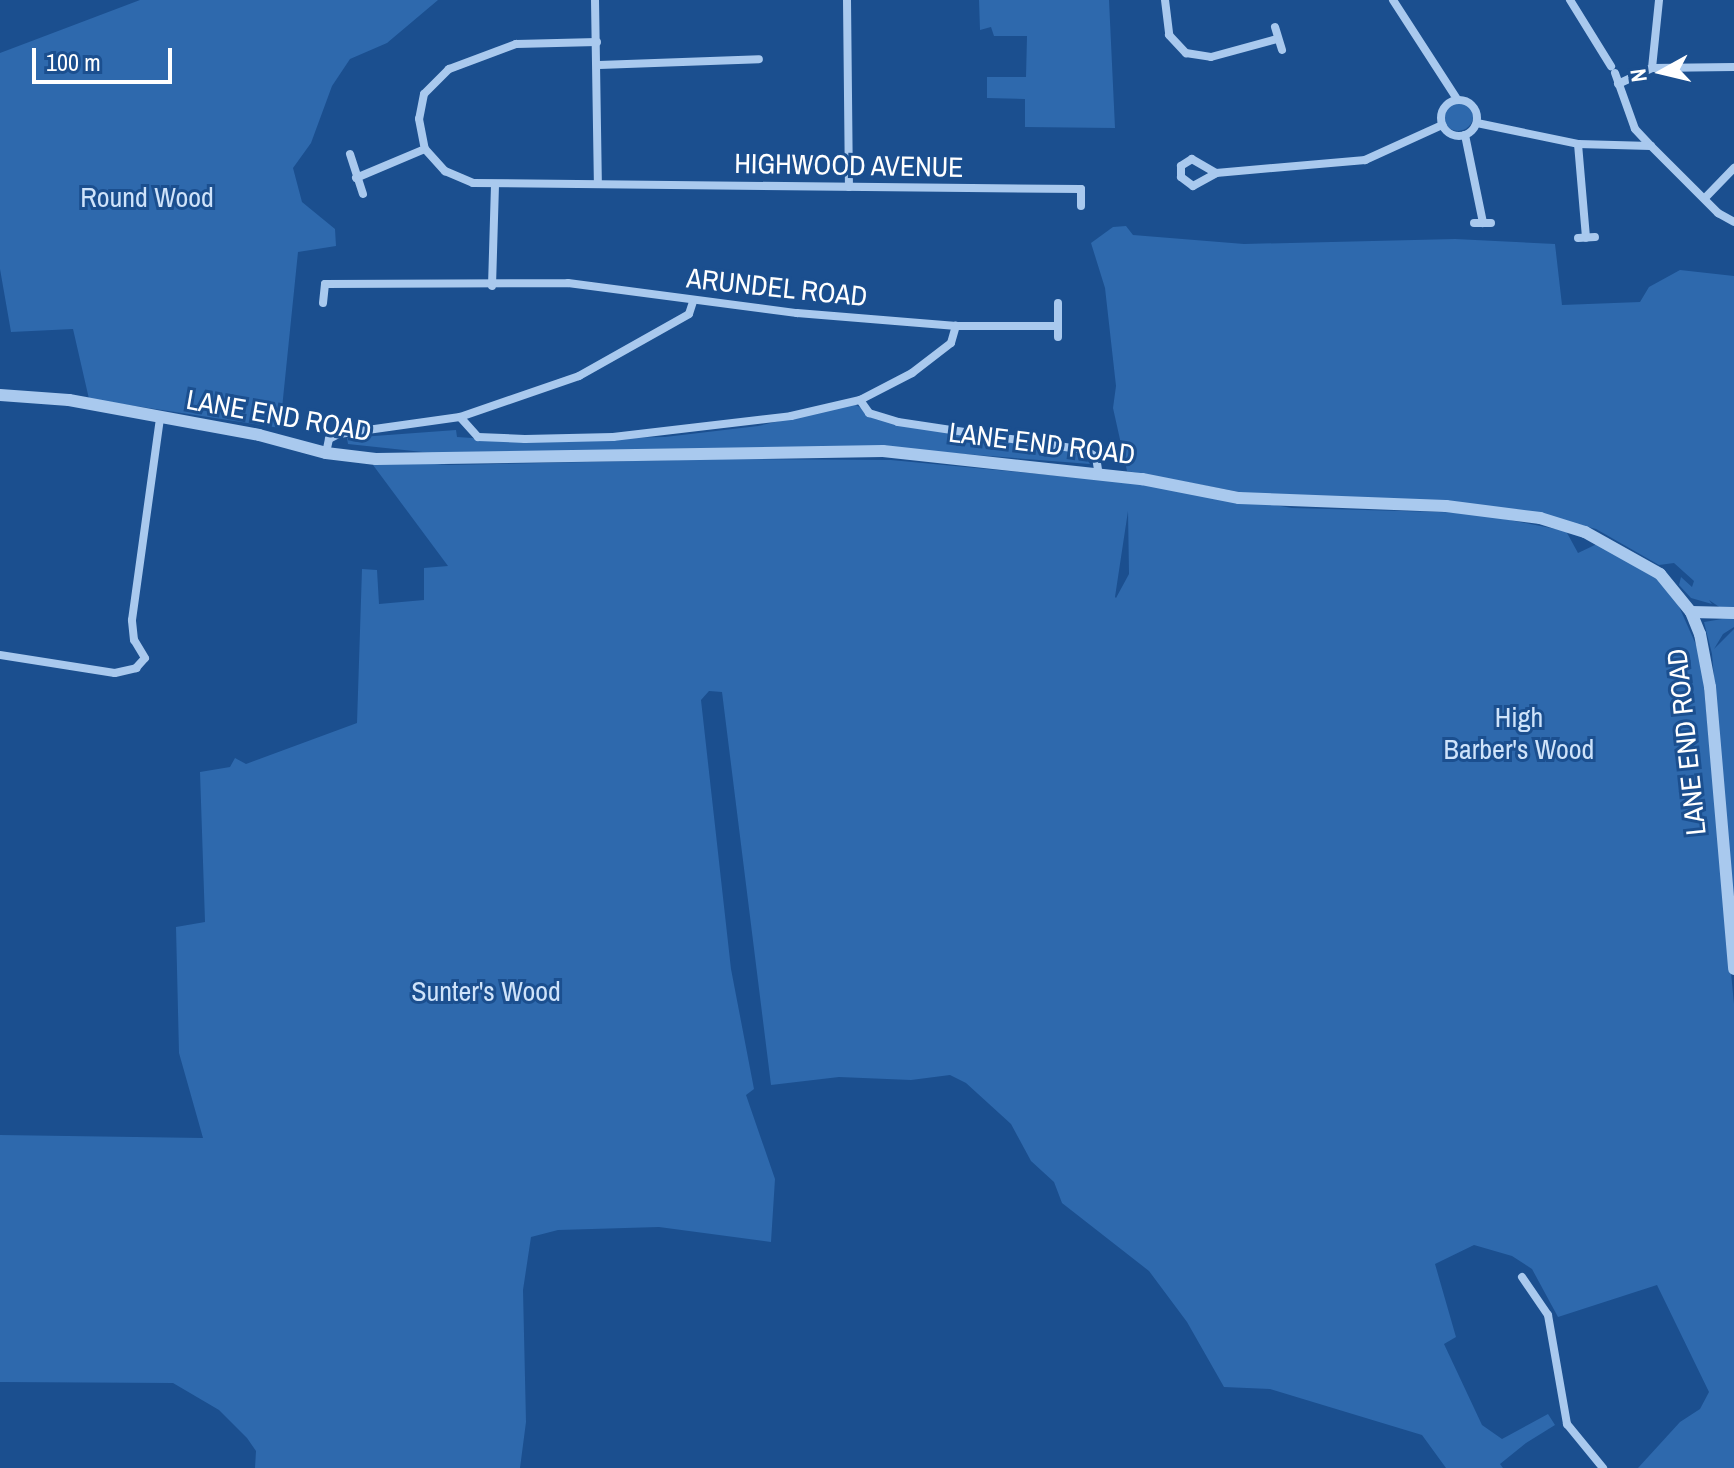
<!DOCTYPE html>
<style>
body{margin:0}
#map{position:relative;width:1734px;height:1468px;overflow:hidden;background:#1b4f8f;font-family:"Archivo Narrow",sans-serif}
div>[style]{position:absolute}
.green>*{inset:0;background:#2e69ad}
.round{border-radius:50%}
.minor>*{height:8px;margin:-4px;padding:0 4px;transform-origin:4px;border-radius:4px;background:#a9c9ee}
.minor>.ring{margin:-4px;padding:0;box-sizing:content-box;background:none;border:8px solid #a9c9ee;border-radius:50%}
.tertiary>*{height:12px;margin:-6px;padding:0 6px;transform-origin:6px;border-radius:6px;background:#a9c9ee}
span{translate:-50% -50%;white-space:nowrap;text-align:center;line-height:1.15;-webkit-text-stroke:6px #1b4f8f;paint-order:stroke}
.street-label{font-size:28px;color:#fff}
.park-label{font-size:28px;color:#cfe3fa}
.north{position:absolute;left:1622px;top:32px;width:80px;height:80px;-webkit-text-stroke:6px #1b4f8f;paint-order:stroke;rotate:262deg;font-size:22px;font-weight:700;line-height:32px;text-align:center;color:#fff}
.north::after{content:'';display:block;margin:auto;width:28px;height:36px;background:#fff;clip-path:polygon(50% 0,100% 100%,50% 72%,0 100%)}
.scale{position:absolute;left:32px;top:48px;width:140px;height:36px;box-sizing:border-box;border:4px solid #fff;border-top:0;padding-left:10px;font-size:24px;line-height:28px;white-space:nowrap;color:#fff;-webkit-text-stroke:6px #1b4f8f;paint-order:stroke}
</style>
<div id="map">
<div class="green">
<i style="clip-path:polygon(140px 0,438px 0,387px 43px,350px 59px,332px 86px,311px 143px,293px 168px,302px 202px,335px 229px,336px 246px,298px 252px,280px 428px,89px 399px,73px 329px,11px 332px,0 269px,0 53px)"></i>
<i style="clip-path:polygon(979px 0,1109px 0,1115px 128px,1025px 127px,1025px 99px,987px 98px,987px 77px,1026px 77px,1027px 36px,994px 36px,991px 27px,980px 30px)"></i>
<i class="round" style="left:1443px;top:101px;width:30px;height:30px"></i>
<i style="clip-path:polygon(1126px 226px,1133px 235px,1244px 244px,1455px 239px,1555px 244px,1562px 305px,1640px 302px,1649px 287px,1680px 270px,1734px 276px,1734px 627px,1723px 634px,1714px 649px,1734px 629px,1734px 911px,1712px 654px,1704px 622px,1734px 617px,1709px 600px,1712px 604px,1691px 598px,1679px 585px,1681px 577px,1692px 587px,1694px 581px,1674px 563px,1659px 565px,1596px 529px,1539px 514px,1272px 498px,1127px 471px,1113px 408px,1116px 386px,1105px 288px,1091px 243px,1113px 227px)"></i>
<i style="clip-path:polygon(854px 404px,881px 419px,1081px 451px,1090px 464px,875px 447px,460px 456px,348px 444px,347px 438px,456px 430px,457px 437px,502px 440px,665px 437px,758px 426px)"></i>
<i style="clip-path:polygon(evenodd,724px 459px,891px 460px,1156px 485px,1292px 508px,1474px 513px,1566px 531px,1578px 553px,1597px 544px,1656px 578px,1677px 602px,1701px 656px,1734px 1004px,1734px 1468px,1638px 1468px,1680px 1422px,1700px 1409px,1709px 1392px,1657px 1285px,1558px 1317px,1532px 1269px,1512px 1256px,1474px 1245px,1435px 1264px,1456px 1337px,1444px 1344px,1482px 1425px,1502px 1439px,1548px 1414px,1555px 1425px,1526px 1443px,1500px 1464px,1503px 1468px,1446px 1468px,1422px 1435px,1270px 1389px,1224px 1387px,1187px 1322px,1149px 1271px,1062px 1203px,1054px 1182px,1031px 1161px,1011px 1124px,966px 1083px,950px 1075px,911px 1080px,839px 1077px,771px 1085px,722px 692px,709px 691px,701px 700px,731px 969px,754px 1089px,746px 1095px,775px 1179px,771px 1242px,659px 1227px,558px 1230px,531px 1237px,523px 1290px,526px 1422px,520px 1468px,255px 1468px,256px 1451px,247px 1438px,219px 1410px,173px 1383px,0 1382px,0 1135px,203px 1138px,179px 1053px,176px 927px,205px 922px,200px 772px,230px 767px,235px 758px,246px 764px,357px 723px,362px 569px,377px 570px,379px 604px,424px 600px,424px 568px,448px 566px,373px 465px,380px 465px,378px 460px,449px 465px,724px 459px,1128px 511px,1129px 574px,1116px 598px,1115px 597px,1128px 511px)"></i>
</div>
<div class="minor">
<i style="left:595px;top:0;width:184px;rotate:89.1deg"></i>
<i style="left:847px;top:0;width:187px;rotate:89.4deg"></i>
<i style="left:1165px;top:0;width:35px;rotate:83deg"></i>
<i style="left:1169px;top:35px;width:25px;rotate:47deg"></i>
<i style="left:1186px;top:53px;width:25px;rotate:9deg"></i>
<i style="left:1211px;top:57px;width:68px;rotate:-15.3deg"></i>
<i style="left:1393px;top:0;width:118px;rotate:57.1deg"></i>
<i style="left:1570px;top:0;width:78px;rotate:58.2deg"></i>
<i style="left:1275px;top:27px;width:24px;rotate:73deg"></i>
<i style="left:597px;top:42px;width:81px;rotate:178.6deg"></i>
<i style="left:516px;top:44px;width:72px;rotate:159.5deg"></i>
<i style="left:449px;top:69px;width:35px;rotate:135deg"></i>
<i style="left:424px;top:94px;width:25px;rotate:101deg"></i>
<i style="left:419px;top:119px;width:31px;rotate:79deg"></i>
<i style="left:425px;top:149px;width:30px;rotate:48deg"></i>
<i style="left:445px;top:171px;width:30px;rotate:23deg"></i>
<i style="left:473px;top:183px;width:608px;rotate:0.57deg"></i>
<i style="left:1081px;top:189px;width:17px;rotate:90deg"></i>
<i style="left:599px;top:65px;width:160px;rotate:-2.1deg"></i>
<i style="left:1652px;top:68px;width:68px;rotate:-84.1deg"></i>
<i style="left:1615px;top:73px;width:59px;rotate:70.3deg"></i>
<i style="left:1635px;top:129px;width:23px;rotate:47deg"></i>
<i style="left:1618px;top:84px;width:38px;rotate:-25deg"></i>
<i style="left:1652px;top:68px;width:82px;rotate:-0.7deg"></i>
<i class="ring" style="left:1441px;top:100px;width:28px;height:28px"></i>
<i style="left:1477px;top:123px;width:103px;rotate:11.7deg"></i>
<i style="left:1578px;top:144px;width:73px;rotate:1.6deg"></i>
<i style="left:1651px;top:146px;width:95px;rotate:45deg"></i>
<i style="left:1718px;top:213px;width:18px;rotate:29deg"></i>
<i style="left:1465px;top:135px;width:90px;rotate:78.4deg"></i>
<i style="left:1578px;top:144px;width:94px;rotate:85.1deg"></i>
<i style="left:350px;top:154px;width:42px;rotate:72deg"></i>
<i style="left:1216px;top:173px;width:28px;rotate:-150deg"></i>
<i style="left:1192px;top:159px;width:13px;rotate:148deg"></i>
<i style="left:1181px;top:166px;width:11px;rotate:90deg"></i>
<i style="left:1181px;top:177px;width:15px;rotate:37deg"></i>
<i style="left:1193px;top:186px;width:26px;rotate:-29deg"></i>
<i style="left:1216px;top:173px;width:150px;rotate:-5deg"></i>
<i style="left:1365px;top:160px;width:85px;rotate:-24.4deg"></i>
<i style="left:356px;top:178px;width:75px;rotate:-22.8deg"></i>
<i style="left:1705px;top:198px;width:42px;rotate:-46deg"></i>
<i style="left:1474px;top:223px;width:17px"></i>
<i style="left:1578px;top:238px;width:17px;rotate:-3deg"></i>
<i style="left:492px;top:286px;width:101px;rotate:-88.3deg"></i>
<i style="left:323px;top:303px;width:19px;rotate:-84deg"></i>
<i style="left:325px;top:284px;width:243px;rotate:-0.2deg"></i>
<i style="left:568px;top:283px;width:231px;rotate:7.5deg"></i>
<i style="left:797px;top:313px;width:160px;rotate:4.7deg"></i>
<i style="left:956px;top:326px;width:102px"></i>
<i style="left:1058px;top:337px;width:34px;rotate:-90deg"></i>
<i style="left:860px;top:400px;width:16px;rotate:55deg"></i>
<i style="left:869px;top:413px;width:30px;rotate:17deg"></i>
<i style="left:898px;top:422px;width:189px;rotate:8.5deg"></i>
<i style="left:1085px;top:450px;width:13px;rotate:32deg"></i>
<i style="left:1096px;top:457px;width:18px;rotate:81deg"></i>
<i style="left:460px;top:417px;width:27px;rotate:48deg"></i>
<i style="left:478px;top:437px;width:47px;rotate:2.4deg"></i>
<i style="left:525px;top:439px;width:88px;rotate:-1.3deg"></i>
<i style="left:613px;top:437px;width:179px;rotate:-6.7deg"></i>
<i style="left:791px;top:416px;width:71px;rotate:-13.1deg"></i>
<i style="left:860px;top:400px;width:59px;rotate:-27.4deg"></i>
<i style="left:912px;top:373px;width:49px;rotate:-37.6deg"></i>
<i style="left:951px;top:343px;width:18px;rotate:-74deg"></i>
<i style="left:326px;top:453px;width:14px;rotate:-78deg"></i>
<i style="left:329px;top:439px;width:11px;rotate:-27deg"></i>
<i style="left:339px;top:434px;width:122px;rotate:-8deg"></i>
<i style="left:460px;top:417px;width:126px;rotate:-19deg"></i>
<i style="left:579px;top:376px;width:126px;rotate:-29.4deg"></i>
<i style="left:689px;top:314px;width:13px;rotate:-72deg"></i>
<i style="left:0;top:655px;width:116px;rotate:8.9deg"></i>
<i style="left:115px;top:673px;width:22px;rotate:-13deg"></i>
<i style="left:136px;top:668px;width:13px;rotate:-48deg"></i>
<i style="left:145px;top:658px;width:21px;rotate:-121deg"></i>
<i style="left:134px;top:640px;width:20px;rotate:-96deg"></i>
<i style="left:132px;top:620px;width:204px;rotate:-82.1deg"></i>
<i style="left:1522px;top:1277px;width:46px;rotate:55.6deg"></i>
<i style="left:1548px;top:1315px;width:111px;rotate:80.1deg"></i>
<i style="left:1567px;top:1424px;width:57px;rotate:50.7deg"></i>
</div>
<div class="tertiary">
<i style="left:0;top:395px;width:69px;rotate:4.1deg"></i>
<i style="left:69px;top:400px;width:193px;rotate:10.4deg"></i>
<i style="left:259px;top:435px;width:69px;rotate:15deg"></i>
<i style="left:326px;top:453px;width:50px;rotate:6.8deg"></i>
<i style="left:376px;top:459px;width:507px;rotate:-0.9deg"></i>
<i style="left:883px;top:451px;width:261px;rotate:6.2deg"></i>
<i style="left:1142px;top:479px;width:99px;rotate:11.1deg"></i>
<i style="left:1239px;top:498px;width:207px;rotate:2.2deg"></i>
<i style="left:1446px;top:506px;width:95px;rotate:7.3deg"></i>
<i style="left:1540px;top:518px;width:47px;rotate:17.3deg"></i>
<i style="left:1585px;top:532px;width:86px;rotate:29.2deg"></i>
<i style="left:1660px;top:574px;width:49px;rotate:50.8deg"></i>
<i style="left:1691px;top:612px;width:24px;rotate:68deg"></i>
<i style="left:1700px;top:634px;width:54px;rotate:79.3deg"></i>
<i style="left:1710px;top:687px;width:283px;rotate:85.1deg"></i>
<i style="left:1691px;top:612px;width:43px;rotate:1.3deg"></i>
</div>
<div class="street-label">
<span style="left:849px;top:165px;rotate:1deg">HIGHWOOD AVENUE</span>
<span style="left:777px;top:287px;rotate:6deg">ARUNDEL ROAD</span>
<span style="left:279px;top:415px;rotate:10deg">LANE END ROAD</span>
<span style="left:1042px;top:443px;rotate:7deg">LANE END ROAD</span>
<span style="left:1686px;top:742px;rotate:-96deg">LANE END ROAD</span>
</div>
<div class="park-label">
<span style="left:147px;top:197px">Round Wood</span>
<span style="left:1519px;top:733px">High<br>Barber's Wood</span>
<span style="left:486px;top:991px">Sunter's Wood</span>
</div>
<div class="north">N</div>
<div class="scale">100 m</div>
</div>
